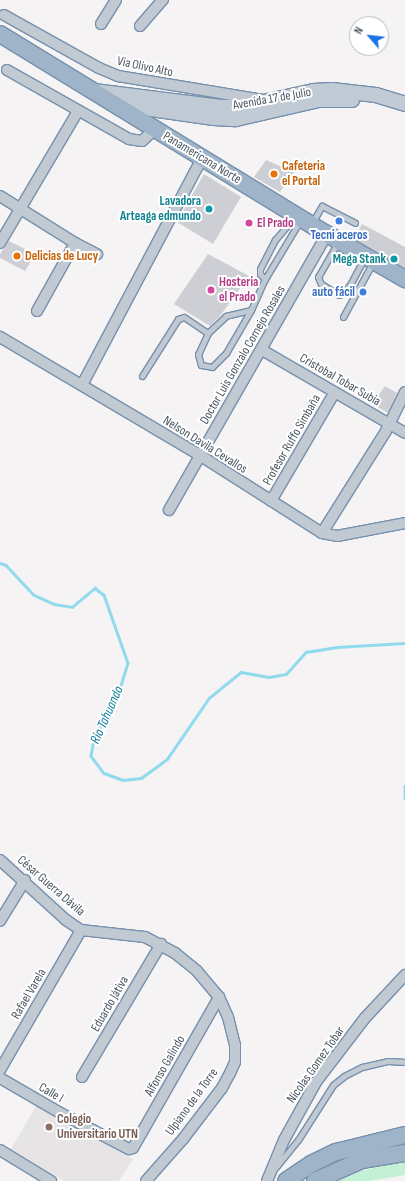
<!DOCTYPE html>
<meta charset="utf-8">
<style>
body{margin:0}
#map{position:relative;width:405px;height:1181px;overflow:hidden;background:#f5f3f3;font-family:"Sofia Sans Condensed",sans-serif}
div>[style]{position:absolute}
.education>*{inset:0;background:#e6e4e5}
.green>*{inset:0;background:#c3f1d5}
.stream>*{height:2.5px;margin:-1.25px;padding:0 1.25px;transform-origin:1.25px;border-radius:1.25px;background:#90daee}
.building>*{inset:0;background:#cdcfd5}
.roads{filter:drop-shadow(1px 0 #7690ad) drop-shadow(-1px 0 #7690ad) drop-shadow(0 1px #7690ad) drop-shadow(0 -1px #7690ad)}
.service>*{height:5px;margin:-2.5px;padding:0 2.5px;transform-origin:2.5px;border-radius:2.5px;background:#c1cad2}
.minor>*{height:10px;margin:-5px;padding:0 5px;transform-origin:5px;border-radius:5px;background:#c1cad2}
.secondary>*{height:14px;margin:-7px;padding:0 7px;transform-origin:7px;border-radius:7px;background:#c1cbd6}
.trunk>*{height:16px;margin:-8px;padding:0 8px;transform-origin:8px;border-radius:8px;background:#9fb4c9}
.dots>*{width:11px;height:11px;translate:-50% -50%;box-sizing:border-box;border:2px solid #fff;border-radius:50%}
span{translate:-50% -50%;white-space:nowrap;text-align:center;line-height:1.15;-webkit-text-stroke:4px #fff;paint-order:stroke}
.street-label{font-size:13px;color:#4a5661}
.food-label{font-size:13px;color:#c56008;font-weight:700}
.left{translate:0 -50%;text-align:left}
.culture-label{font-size:13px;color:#0d838f;font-weight:700}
.right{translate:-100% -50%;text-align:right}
.hotel-label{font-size:13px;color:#b23c85;font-weight:700}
.shop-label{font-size:13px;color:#366cbe;font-weight:700}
.education-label{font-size:13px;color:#785e54;font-weight:700}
.water-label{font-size:14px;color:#0c7c9b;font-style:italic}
.north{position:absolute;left:349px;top:16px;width:40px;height:40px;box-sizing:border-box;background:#fff;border:1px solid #b7bbc0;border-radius:50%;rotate:298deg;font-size:11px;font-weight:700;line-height:16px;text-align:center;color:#4a5661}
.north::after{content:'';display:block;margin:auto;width:14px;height:18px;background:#1a73e8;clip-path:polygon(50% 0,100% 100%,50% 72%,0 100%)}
</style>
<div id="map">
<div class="education">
<i style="clip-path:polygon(36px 1106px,133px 1159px,119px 1181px,64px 1181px,11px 1149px)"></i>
</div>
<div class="green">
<i style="clip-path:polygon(405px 1161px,405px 1175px,370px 1181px,338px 1181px,361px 1171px)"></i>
</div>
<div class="stream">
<i style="left:0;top:563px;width:6px;rotate:18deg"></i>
<i style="left:6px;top:565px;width:41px;rotate:47deg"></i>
<i style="left:34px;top:595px;width:22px;rotate:24deg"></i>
<i style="left:54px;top:604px;width:18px;rotate:9deg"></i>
<i style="left:72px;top:607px;width:30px;rotate:-40deg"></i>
<i style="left:95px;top:588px;width:11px;rotate:38deg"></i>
<i style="left:104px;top:595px;width:72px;rotate:70.6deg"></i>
<i style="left:128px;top:663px;width:31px;rotate:107deg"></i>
<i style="left:119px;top:693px;width:53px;rotate:118deg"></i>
<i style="left:94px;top:740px;width:16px;rotate:101deg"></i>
<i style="left:91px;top:756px;width:21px;rotate:53deg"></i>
<i style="left:104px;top:773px;width:20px;rotate:20deg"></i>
<i style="left:123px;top:780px;width:18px;rotate:-6deg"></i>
<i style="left:141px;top:778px;width:32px;rotate:-36deg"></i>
<i style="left:167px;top:759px;width:74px;rotate:-55.5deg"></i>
<i style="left:209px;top:698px;width:41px;rotate:-39.1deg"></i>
<i style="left:241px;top:672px;width:28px;rotate:10deg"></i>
<i style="left:269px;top:677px;width:17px;rotate:-10deg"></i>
<i style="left:286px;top:674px;width:30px;rotate:-48deg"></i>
<i style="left:306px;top:652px;width:31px;rotate:-9deg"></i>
<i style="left:337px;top:647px;width:68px;rotate:-3.4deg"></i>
<i style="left:405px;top:786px;width:12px;rotate:90deg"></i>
</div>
<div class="building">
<i style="clip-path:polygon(266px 160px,294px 172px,280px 192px,254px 177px)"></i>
<i style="clip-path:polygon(204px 174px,241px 197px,213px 244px,177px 222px)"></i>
<i style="clip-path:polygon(362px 224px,405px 247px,405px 268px,354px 239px)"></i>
<i style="clip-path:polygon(9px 241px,35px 254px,25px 271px,0 258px,0 254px)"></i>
<i style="clip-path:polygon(208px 254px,249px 276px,220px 316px,210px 326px,174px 304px)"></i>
<i style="clip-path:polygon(385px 386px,397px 393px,388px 413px,372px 404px)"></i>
</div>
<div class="roads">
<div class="service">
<i style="left:312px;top:223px;width:20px;rotate:-60deg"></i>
<i style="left:322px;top:206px;width:37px;rotate:27deg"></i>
<i style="left:338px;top:242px;width:40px;rotate:119.7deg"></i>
<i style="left:318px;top:277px;width:8px;rotate:67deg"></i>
<i style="left:321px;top:284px;width:21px;rotate:31deg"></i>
<i style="left:339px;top:295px;width:5px;rotate:-22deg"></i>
<i style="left:344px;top:293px;width:12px;rotate:-55deg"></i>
<i style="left:351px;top:283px;width:30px;rotate:-62deg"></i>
<i style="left:265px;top:279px;width:7px;rotate:-135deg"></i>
<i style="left:260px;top:274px;width:5px;rotate:-90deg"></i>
<i style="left:260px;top:269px;width:33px;rotate:-63deg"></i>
<i style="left:275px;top:240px;width:30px;rotate:-50deg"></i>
<i style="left:251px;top:310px;width:26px;rotate:167deg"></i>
<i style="left:226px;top:316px;width:25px;rotate:137deg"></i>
<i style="left:208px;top:333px;width:23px;rotate:115deg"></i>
<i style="left:198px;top:354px;width:11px;rotate:75deg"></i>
<i style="left:201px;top:365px;width:11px;rotate:10deg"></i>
<i style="left:212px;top:367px;width:20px;rotate:-45deg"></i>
<i style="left:226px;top:353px;width:50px;rotate:-59.8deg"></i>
<i style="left:251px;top:310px;width:34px;rotate:-66deg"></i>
<i style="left:265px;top:279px;width:70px;rotate:-59deg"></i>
<i style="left:343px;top:317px;width:63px;rotate:-61.4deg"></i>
<i style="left:142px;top:376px;width:67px;rotate:-57.7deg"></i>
<i style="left:178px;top:319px;width:6px;rotate:-18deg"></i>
<i style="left:184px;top:317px;width:29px;rotate:34deg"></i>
<i style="left:276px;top:1167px;width:35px;rotate:-51deg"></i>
<i style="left:298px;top:1140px;width:65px;rotate:-57.5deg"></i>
<i style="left:333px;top:1085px;width:14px;rotate:-39deg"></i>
<i style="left:344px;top:1076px;width:20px;rotate:-27deg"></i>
<i style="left:362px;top:1067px;width:27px;rotate:-13deg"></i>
<i style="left:388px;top:1061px;width:17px;rotate:3deg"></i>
</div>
<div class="minor">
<i style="left:4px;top:15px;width:109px;rotate:29.2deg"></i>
<i style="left:99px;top:68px;width:21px;rotate:23deg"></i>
<i style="left:118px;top:76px;width:147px;rotate:9.4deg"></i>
<i style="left:101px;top:24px;width:28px;rotate:-58deg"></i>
<i style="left:140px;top:26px;width:35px;rotate:-49deg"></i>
<i style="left:7px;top:70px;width:140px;rotate:29.5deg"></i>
<i style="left:129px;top:139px;width:13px;rotate:9deg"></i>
<i style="left:142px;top:141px;width:18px;rotate:-43deg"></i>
<i style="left:0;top:196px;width:89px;rotate:32.1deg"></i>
<i style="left:0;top:243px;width:153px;rotate:-59.4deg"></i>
<i style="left:37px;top:311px;width:78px;rotate:-60.8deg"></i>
<i style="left:75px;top:243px;width:25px;rotate:27deg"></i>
<i style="left:0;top:337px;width:234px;rotate:30.6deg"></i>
<i style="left:201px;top:456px;width:143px;rotate:32.5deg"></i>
<i style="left:322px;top:533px;width:15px;rotate:11deg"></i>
<i style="left:337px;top:536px;width:69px;rotate:-10.8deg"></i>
<i style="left:262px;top:350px;width:165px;rotate:30.1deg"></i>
<i style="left:82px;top:385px;width:257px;rotate:-62.1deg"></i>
<i style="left:271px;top:501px;width:126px;rotate:-59.6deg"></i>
<i style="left:169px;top:510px;width:318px;rotate:-60.2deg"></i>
<i style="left:322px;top:533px;width:120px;rotate:-57.9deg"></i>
<i style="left:386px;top:431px;width:43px;rotate:-64deg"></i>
<i style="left:0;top:860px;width:89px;rotate:42.3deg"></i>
<i style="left:66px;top:920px;width:18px;rotate:34deg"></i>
<i style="left:81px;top:930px;width:64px;rotate:6.2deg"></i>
<i style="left:145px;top:937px;width:34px;rotate:28deg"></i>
<i style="left:175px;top:953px;width:28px;rotate:39deg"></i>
<i style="left:197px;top:971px;width:34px;rotate:50deg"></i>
<i style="left:219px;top:997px;width:22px;rotate:66deg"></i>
<i style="left:228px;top:1017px;width:29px;rotate:76deg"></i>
<i style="left:235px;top:1045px;width:17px;rotate:90deg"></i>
<i style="left:235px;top:1062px;width:12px;rotate:114deg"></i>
<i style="left:230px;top:1073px;width:17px;rotate:118deg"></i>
<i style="left:222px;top:1088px;width:64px;rotate:127.4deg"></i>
<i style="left:183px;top:1139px;width:56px;rotate:131.4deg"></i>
<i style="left:0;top:921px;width:48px;rotate:-58.6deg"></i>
<i style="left:0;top:1070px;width:162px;rotate:-59.9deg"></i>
<i style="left:82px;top:1077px;width:155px;rotate:-59.3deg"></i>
<i style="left:0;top:1078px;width:72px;rotate:30.1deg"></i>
<i style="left:62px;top:1114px;width:76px;rotate:27.6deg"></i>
<i style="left:129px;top:1149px;width:4px;rotate:-14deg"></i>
<i style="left:133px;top:1148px;width:174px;rotate:-60.3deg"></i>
<i style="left:0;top:1150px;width:60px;rotate:31.3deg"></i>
<i style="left:267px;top:1181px;width:44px;rotate:-67.5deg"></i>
<i style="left:284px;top:1140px;width:66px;rotate:-61.1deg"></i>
<i style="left:316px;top:1082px;width:81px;rotate:-52.6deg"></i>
<i style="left:365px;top:1018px;width:59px;rotate:-47.1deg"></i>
</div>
<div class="secondary">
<i style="left:94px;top:91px;width:128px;rotate:7.2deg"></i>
<i style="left:221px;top:107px;width:24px;rotate:-2deg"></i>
<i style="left:245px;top:106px;width:70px;rotate:-12.4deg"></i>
<i style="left:313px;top:91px;width:19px;rotate:-3deg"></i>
<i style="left:332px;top:90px;width:44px;rotate:6.5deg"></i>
<i style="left:376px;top:95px;width:30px;rotate:17deg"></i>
<i style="left:116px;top:104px;width:99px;rotate:8.1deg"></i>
<i style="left:214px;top:118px;width:22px;rotate:3deg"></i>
<i style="left:236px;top:119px;width:85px;rotate:-12.9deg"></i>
<i style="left:319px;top:100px;width:33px"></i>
</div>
<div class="trunk">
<i style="left:0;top:34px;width:383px;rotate:31.5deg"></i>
<i style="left:327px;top:234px;width:90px;rotate:30deg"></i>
<i style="left:286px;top:1181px;width:30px;rotate:-34deg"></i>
<i style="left:311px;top:1164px;width:28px;rotate:-26deg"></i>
<i style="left:336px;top:1152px;width:71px;rotate:-13.8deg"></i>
<i style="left:315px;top:1181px;width:51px;rotate:-24.1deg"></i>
<i style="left:362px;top:1160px;width:44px;rotate:-9.2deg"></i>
</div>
</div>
<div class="dots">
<i style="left:274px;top:174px;background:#e8710a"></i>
<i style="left:209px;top:209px;background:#0f9aa8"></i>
<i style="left:339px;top:221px;background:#3f7fe0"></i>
<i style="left:249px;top:223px;background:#d1479c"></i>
<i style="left:17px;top:256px;background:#e8710a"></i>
<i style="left:394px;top:259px;background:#0f9aa8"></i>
<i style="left:211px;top:290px;background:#d1479c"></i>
<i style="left:363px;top:292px;background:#3f7fe0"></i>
<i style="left:49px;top:1127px;background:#8d6e63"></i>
</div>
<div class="street-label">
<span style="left:145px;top:67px;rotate:12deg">Via Olivo Alto</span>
<span style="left:272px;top:99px;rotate:-10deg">Avenida 17 de Julio</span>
<span style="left:202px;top:158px;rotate:31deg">Panamericana Norte</span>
<span style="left:243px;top:355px;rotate:-60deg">Doctor Luis Gonzalo Cornejo Rosales</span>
<span style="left:340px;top:380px;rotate:30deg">Cristobal Tobar Subia</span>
<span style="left:292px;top:440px;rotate:-60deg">Profesor Ruffo Simbaña</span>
<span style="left:205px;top:445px;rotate:32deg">Nelson Davila Cevallos</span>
<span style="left:51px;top:886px;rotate:41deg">César Guerra Dávila</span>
<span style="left:29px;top:994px;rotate:-60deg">Rafael Varela</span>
<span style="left:110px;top:1004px;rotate:-60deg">Eduardo Játiva</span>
<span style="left:316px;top:1065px;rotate:-55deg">Nicolas Gomez Tobar</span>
<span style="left:165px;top:1066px;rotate:-60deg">Alfonso Galindo</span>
<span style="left:51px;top:1093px;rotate:30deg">Calle I</span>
<span style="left:192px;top:1102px;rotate:-54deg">Ulpiano de la Torre</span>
</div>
<div class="food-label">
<span class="left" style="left:282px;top:174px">Cafeteria<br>el Portal</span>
<span class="left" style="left:25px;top:256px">Delicias de Lucy</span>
</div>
<div class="culture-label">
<span class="right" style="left:201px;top:209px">Lavadora<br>Arteaga edmundo</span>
<span class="right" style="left:386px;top:259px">Mega Stank</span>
</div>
<div class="hotel-label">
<span class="left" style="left:257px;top:223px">El Prado</span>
<span class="left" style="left:219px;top:290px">Hosteria<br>el Prado</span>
</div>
<div class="shop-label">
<span style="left:339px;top:235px">Tecni aceros</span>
<span class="right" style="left:355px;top:292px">auto fácil</span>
</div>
<div class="education-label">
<span class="left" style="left:57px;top:1127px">Colegio<br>Universitario UTN</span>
</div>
<div class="water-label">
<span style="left:107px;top:715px;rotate:-66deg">Río Tahuando</span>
</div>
<div class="north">N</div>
</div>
